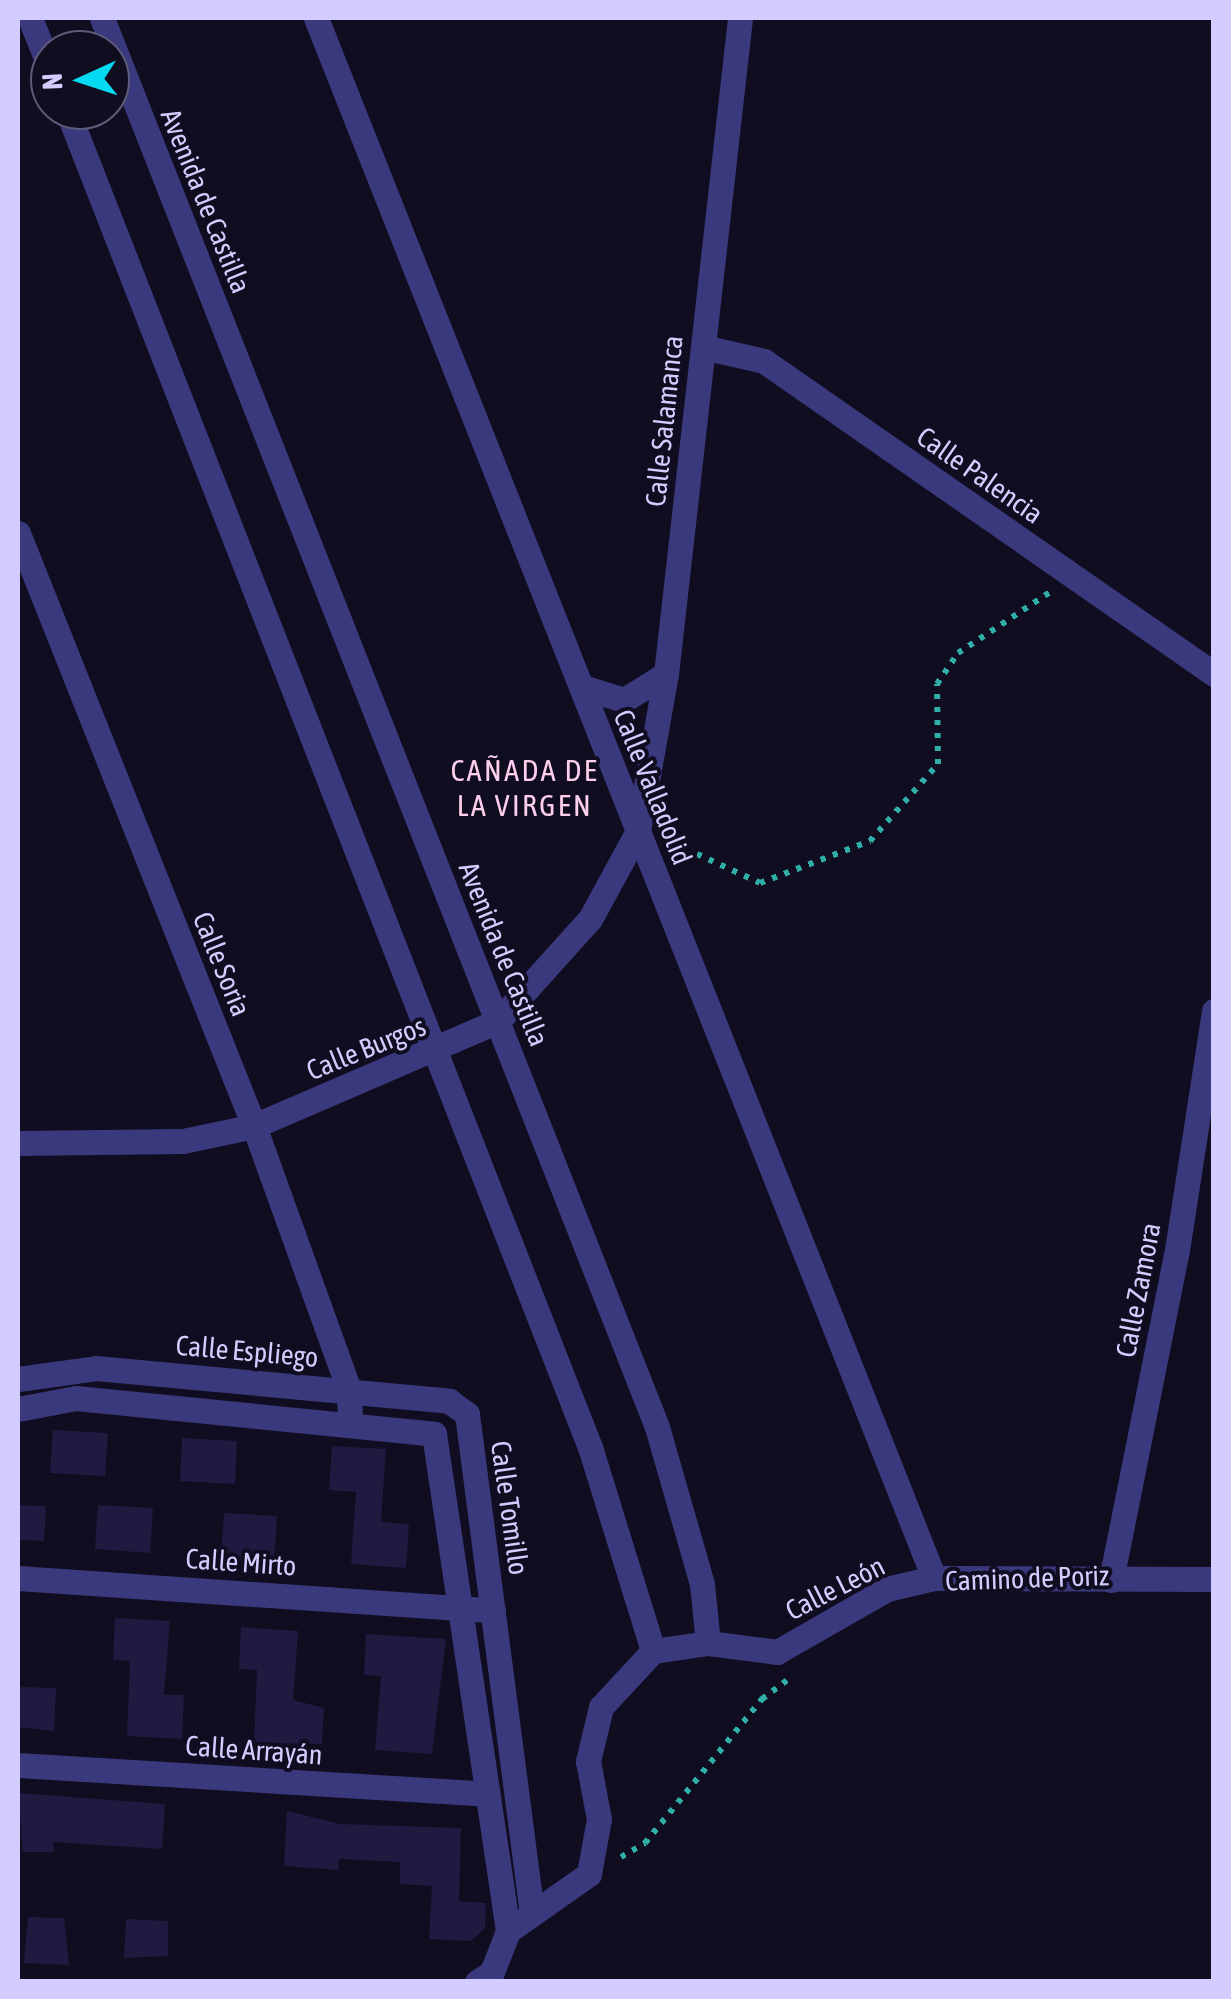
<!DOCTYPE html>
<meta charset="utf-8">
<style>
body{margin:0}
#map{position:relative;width:1231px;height:1999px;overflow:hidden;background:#100d20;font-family:"Asap Condensed",sans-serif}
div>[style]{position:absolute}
.building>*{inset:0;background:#211940}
.path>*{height:6px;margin-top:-3px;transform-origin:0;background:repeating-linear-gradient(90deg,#2fafa8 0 5px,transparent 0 13px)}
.minor>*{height:25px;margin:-12.5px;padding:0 12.5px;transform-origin:12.5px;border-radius:12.5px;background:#3b397e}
.tertiary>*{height:25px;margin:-12.5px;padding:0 12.5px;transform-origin:12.5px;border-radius:12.5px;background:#3b397e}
span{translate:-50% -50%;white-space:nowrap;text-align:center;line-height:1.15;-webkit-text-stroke:8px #100d20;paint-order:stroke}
.street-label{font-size:28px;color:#d2cdfe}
.neighbourhood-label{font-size:30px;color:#fecfed;letter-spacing:2.5px}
.frame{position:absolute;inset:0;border:20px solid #d2cdfe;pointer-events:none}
.north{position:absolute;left:30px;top:30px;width:100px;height:100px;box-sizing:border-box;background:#100d20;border:2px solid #5e5a79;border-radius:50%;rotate:267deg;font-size:28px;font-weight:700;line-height:40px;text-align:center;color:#d2cdfe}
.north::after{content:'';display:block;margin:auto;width:35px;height:45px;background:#04dbf3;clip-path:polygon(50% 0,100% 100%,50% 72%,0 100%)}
</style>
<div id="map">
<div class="building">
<i style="clip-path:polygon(53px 1430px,108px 1433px,105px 1476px,50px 1473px)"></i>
<i style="clip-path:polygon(182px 1438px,237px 1441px,235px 1484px,180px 1481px)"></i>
<i style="clip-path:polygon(332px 1446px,386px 1449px,381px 1522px,409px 1524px,406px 1568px,351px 1564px,356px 1492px,329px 1490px)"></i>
<i style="clip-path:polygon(18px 1505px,46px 1506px,44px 1541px,18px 1540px)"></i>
<i style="clip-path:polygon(98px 1505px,153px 1508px,150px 1553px,95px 1549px)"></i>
<i style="clip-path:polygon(224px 1513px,277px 1516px,274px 1561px,221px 1557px)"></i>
<i style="clip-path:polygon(115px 1618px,170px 1621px,164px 1695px,184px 1695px,182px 1739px,127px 1736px,130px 1661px,113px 1660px)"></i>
<i style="clip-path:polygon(241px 1627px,298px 1631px,293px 1700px,324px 1708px,322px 1744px,254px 1743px,257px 1670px,239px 1669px)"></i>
<i style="clip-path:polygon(366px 1634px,446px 1639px,432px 1754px,375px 1750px,381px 1676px,364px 1675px)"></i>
<i style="clip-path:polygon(18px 1687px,56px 1688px,54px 1731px,18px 1727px)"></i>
<i style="clip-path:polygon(18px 1793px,165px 1804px,162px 1849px,53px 1842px,54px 1852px,23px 1852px)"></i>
<i style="clip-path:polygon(287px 1811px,340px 1824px,461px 1828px,459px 1901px,486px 1903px,485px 1928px,471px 1941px,429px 1939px,432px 1886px,400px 1884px,400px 1862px,339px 1859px,338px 1870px,284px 1866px)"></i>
<i style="clip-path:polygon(28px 1917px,64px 1918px,69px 1965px,24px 1963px)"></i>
<i style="clip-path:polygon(126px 1919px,168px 1921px,168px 1956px,124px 1958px)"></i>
</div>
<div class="path">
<i style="left:678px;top:860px;width:20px;rotate:-18deg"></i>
<i style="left:697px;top:854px;width:69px;rotate:24.7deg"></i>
<i style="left:760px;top:883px;width:118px;rotate:-20.9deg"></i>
<i style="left:870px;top:841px;width:103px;rotate:-48.6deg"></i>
<i style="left:938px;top:764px;width:80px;rotate:-90.7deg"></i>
<i style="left:937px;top:684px;width:37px;rotate:-56deg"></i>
<i style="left:958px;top:653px;width:110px;rotate:-33.5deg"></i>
<i style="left:621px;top:1857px;width:28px;rotate:-30deg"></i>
<i style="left:645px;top:1843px;width:186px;rotate:-50.9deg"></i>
<i style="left:762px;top:1699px;width:34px;rotate:-37deg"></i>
</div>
<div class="minor">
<i style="left:316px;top:18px;width:1678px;rotate:68.39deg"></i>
<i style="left:703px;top:347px;width:63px;rotate:12.9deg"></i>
<i style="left:764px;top:361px;width:548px;rotate:34.82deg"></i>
<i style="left:18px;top:533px;width:638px;rotate:68.3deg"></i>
<i style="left:254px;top:1126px;width:281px;rotate:70.2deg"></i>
<i style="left:349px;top:1390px;width:34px;rotate:88deg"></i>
<i style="left:582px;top:687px;width:44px;rotate:17.2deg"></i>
<i style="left:624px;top:700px;width:49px;rotate:-31.8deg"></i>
<i style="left:18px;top:1143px;width:165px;rotate:-0.7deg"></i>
<i style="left:183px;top:1141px;width:73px;rotate:-11.9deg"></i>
<i style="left:254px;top:1126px;width:266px;rotate:-23.3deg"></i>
<i style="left:498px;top:1021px;width:137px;rotate:-48deg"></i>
<i style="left:590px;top:919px;width:100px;rotate:-61.4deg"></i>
<i style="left:638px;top:831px;width:159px;rotate:-79.9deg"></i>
<i style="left:666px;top:674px;width:660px;rotate:-83.56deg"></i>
<i style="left:18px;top:1578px;width:476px;rotate:3.9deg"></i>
<i style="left:1111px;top:1580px;width:337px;rotate:-78.7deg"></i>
<i style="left:1177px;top:1250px;width:242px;rotate:-81.2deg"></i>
<i style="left:708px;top:1643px;width:70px;rotate:7.4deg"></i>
<i style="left:777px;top:1652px;width:127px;rotate:-29.8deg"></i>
<i style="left:887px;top:1589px;width:48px;rotate:-13.2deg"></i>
<i style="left:934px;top:1578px;width:280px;rotate:0.2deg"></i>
</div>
<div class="tertiary">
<i style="left:30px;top:18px;width:54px;rotate:68.2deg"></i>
<i style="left:102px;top:18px;width:1514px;rotate:68.5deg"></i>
<i style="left:657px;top:1427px;width:163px;rotate:74deg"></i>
<i style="left:702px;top:1584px;width:59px;rotate:84.2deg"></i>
<i style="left:708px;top:1643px;width:56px;rotate:171.7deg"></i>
<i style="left:653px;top:1651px;width:76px;rotate:132.9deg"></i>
<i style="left:601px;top:1707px;width:56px;rotate:103.5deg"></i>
<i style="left:588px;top:1761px;width:59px;rotate:79.3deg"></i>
<i style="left:599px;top:1819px;width:56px;rotate:100.3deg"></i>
<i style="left:589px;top:1874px;width:99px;rotate:144.9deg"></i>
<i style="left:67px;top:110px;width:1436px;rotate:68.64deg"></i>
<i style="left:590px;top:1447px;width:214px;rotate:72.8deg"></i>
<i style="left:18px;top:1379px;width:79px;rotate:-8deg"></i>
<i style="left:96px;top:1368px;width:355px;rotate:5.3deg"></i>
<i style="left:449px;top:1401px;width:22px;rotate:36deg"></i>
<i style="left:467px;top:1414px;width:504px;rotate:82.59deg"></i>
<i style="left:18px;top:1409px;width:59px;rotate:-10.7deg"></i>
<i style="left:76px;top:1398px;width:360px;rotate:5.7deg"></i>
<i style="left:434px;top:1434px;width:502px;rotate:81.53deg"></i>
<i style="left:508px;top:1931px;width:44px;rotate:111.3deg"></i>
<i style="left:492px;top:1972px;width:18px;rotate:146deg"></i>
<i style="left:18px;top:1765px;width:470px;rotate:3.5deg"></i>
</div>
<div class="street-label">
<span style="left:206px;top:201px;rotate:68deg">Avenida de Castilla</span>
<span style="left:664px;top:421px;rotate:-84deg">Calle Salamanca</span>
<span style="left:980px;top:475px;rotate:35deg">Calle Palencia</span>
<span style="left:653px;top:787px;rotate:68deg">Calle Valladolid</span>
<span style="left:504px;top:954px;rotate:68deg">Avenida de Castilla</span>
<span style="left:222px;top:964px;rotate:68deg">Calle Soria</span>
<span style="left:366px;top:1048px;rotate:-22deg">Calle Burgos</span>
<span style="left:1138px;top:1290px;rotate:-79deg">Calle Zamora</span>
<span style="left:247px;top:1351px;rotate:5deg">Calle Espliego</span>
<span style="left:510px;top:1508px;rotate:82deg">Calle Tomillo</span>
<span style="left:241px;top:1562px;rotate:4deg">Calle Mirto</span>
<span style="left:1027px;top:1578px;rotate:-2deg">Camino de Poriz</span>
<span style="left:835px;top:1588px;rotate:-27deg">Calle León</span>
<span style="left:254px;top:1750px;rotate:4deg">Calle Arrayán</span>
</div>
<div class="neighbourhood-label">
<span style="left:525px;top:787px">CAÑADA DE<br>LA VIRGEN</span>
</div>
<div class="frame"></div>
<div class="north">N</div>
</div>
